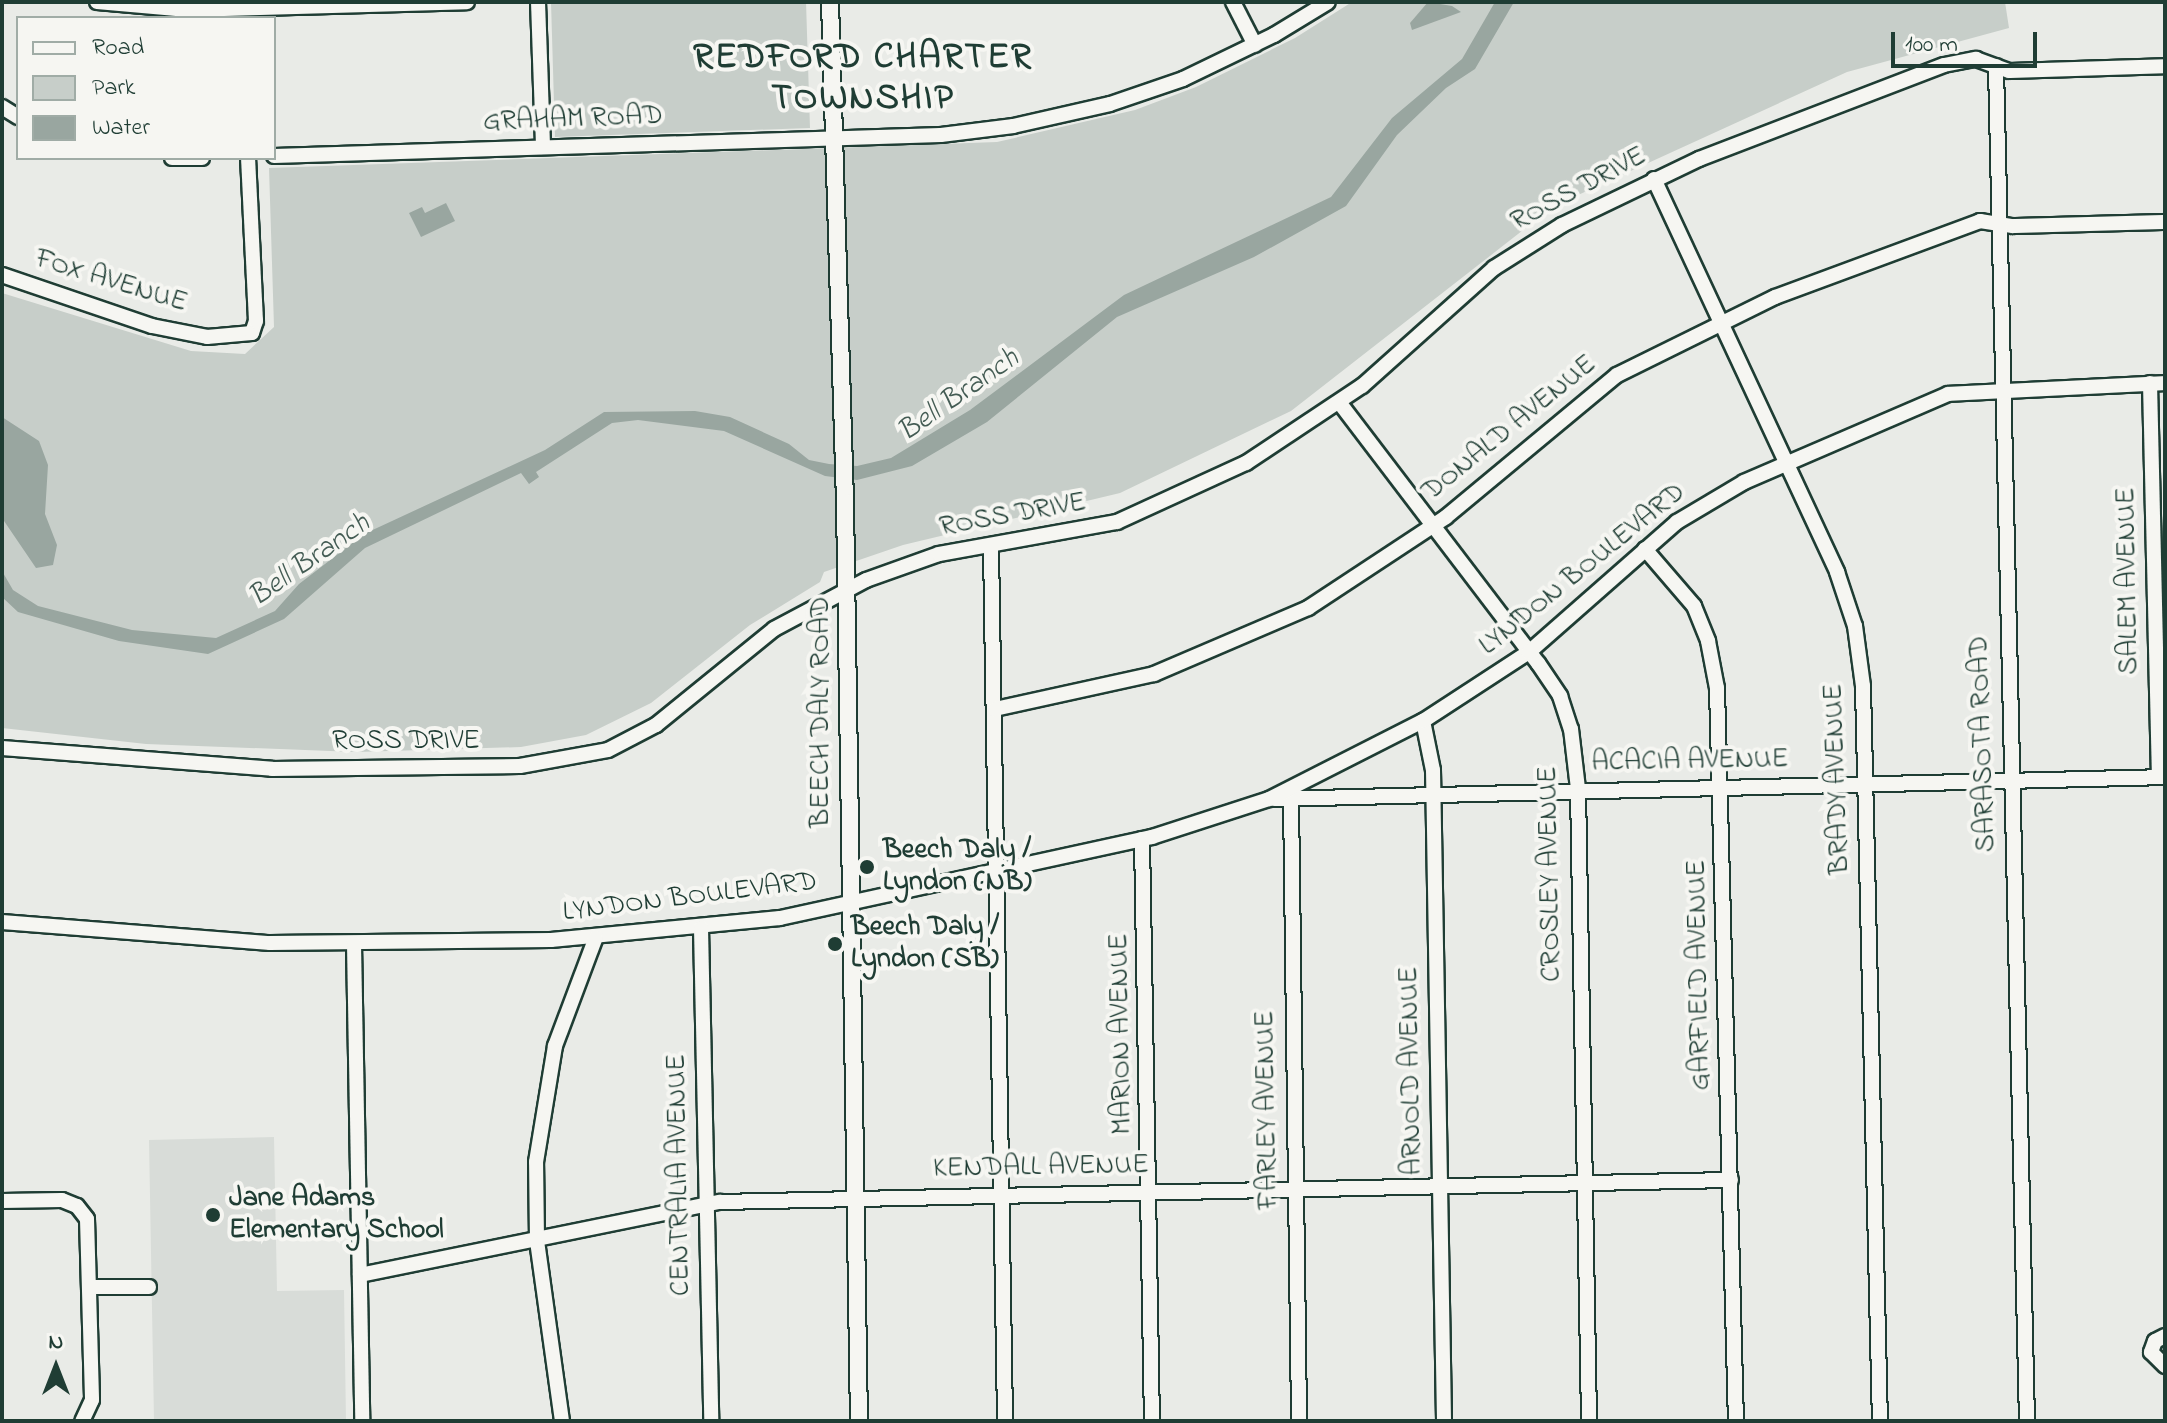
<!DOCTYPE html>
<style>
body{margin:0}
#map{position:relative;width:2167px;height:1423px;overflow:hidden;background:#e9ebe7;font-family:"Indie Flower",sans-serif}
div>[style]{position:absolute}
.built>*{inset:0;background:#d8dcd8}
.green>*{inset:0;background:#c7cec9}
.water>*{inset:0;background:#99a6a0}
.roads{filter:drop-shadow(2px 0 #1f3d34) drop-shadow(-2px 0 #1f3d34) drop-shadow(0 2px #1f3d34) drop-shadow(0 -2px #1f3d34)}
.minor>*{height:14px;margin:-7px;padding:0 7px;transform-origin:7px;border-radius:7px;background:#f6f6f2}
.major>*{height:16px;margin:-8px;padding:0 8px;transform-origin:8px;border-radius:8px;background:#f6f6f2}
.dots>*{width:22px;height:22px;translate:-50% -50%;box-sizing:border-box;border:4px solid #f6f6f2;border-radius:50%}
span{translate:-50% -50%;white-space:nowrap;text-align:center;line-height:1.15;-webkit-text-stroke:8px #f6f6f2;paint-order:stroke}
.street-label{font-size:28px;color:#1f3d34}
.poi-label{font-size:28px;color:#1f3d34;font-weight:700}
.left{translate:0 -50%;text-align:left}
.water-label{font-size:30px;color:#445c54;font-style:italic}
.district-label{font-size:36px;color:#1f3d34;font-weight:700;letter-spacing:2px}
.frame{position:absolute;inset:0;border:4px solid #1f3d34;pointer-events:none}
.legend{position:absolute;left:16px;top:16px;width:260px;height:144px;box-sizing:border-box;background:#f6f6f2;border:2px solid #a0aca6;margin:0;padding:10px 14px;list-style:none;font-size:24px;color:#1f3d34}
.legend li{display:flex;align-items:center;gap:16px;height:40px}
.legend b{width:40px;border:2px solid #a0aca6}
.north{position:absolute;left:16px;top:1327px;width:80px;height:80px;-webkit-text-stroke:6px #f6f6f2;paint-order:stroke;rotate:0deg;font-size:22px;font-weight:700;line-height:32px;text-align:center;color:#1f3d34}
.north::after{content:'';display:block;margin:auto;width:28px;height:36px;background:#1f3d34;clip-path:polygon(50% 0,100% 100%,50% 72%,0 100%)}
.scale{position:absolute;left:1891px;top:32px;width:146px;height:36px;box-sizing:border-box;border:4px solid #1f3d34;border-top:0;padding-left:10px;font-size:24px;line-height:28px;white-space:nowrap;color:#1f3d34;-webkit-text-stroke:6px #f6f6f2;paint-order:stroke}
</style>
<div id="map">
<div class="built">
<i style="clip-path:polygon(274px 1137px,277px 1291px,344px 1290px,346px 1421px,154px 1421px,149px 1140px)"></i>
</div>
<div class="green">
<i style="clip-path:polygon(551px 2px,806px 2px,810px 128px,555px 137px)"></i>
<i style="clip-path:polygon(1352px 2px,2005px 2px,2009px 28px,1847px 72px,1554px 206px,1291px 411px,1120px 493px,903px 545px,824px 572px,820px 582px,750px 625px,651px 703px,586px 735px,521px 747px,356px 752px,146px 744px,2px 728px,2px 293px,191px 351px,245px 354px,274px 327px,269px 168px,997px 142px,1135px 110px,1196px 87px,1295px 38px)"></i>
</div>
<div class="water">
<i style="clip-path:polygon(1428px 2px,1452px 6px,1461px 12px,1412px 30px,1410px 23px)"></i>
<i style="clip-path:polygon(1495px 2px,1514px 2px,1475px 69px,1446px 88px,1397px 135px,1346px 206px,1254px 257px,1117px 317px,987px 422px,912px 466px,857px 480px,825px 476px,724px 431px,638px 420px,612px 423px,536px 472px,539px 477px,529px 484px,521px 473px,365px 548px,284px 619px,208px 654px,119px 641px,18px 612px,2px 597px,2px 571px,13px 590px,38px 606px,132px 630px,216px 638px,275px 611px,299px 584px,364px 534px,545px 450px,604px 412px,695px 411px,730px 417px,789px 444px,809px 460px,829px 464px,857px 466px,891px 458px,970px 410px,1124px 295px,1331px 197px,1392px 118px,1462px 59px)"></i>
<i style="clip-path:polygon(446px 203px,455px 221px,421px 237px,409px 213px,422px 207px,425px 213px)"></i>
<i style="clip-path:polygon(2px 417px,39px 441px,48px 465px,45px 514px,57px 545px,53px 565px,36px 568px,2px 518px)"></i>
</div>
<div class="roads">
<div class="minor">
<i style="left:97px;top:2px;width:91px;rotate:5deg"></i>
<i style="left:188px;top:10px;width:279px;rotate:-1.6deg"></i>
<i style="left:538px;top:2px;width:145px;rotate:88deg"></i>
<i style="left:1233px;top:2px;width:48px;rotate:62.9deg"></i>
<i style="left:1996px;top:66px;width:1355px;rotate:88.69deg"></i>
<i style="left:2px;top:107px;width:19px;rotate:32deg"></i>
<i style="left:274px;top:156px;width:667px;rotate:-1.8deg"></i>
<i style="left:941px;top:135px;width:73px;rotate:-7.1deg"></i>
<i style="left:1013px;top:126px;width:99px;rotate:-12.8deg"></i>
<i style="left:1110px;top:104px;width:77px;rotate:-18.9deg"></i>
<i style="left:1183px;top:79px;width:101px;rotate:-25.8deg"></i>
<i style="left:1274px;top:35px;width:63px;rotate:-31.4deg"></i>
<i style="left:172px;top:158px;width:30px"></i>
<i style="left:1654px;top:179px;width:434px;rotate:65deg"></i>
<i style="left:1837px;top:572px;width:57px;rotate:71.6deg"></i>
<i style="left:1855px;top:626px;width:61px;rotate:82.4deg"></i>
<i style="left:1863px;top:686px;width:735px;rotate:88.68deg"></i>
<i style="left:2px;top:275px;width:158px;rotate:18.8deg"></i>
<i style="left:152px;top:326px;width:56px;rotate:11.3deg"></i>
<i style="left:207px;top:337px;width:45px;rotate:-5.1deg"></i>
<i style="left:252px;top:333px;width:13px;rotate:-72deg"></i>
<i style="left:256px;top:321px;width:163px;rotate:-92.8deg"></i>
<i style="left:2150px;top:383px;width:394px;rotate:88.7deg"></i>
<i style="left:1339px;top:402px;width:328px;rotate:52.7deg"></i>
<i style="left:1538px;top:663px;width:40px;rotate:56deg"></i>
<i style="left:1560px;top:696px;width:35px;rotate:72deg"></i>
<i style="left:1571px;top:729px;width:60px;rotate:83.3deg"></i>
<i style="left:1578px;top:789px;width:632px;rotate:89deg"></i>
<i style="left:991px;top:547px;width:874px;rotate:89.08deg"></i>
<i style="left:1645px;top:549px;width:75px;rotate:49.3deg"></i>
<i style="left:1694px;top:606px;width:38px;rotate:68deg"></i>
<i style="left:1708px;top:641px;width:48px;rotate:79.2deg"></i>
<i style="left:1717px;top:688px;width:733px;rotate:88.52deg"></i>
<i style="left:995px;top:709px;width:163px;rotate:-12.4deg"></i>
<i style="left:1154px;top:674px;width:168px;rotate:-23.2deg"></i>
<i style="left:1308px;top:608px;width:165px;rotate:-33.4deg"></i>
<i style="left:1446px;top:517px;width:222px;rotate:-39.7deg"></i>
<i style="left:1617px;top:375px;width:176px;rotate:-26.3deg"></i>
<i style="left:1775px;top:297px;width:219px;rotate:-20.3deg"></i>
<i style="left:1980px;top:221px;width:33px;rotate:9deg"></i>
<i style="left:2013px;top:226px;width:152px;rotate:-1.5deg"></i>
<i style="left:1423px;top:721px;width:50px;rotate:78.5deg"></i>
<i style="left:1433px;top:770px;width:651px;rotate:89.03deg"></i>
<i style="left:2px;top:748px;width:271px;rotate:4.4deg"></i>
<i style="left:272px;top:769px;width:248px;rotate:-0.7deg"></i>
<i style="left:520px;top:766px;width:89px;rotate:-10.3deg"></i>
<i style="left:608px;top:750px;width:54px;rotate:-27.5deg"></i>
<i style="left:656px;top:725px;width:152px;rotate:-39.1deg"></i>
<i style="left:774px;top:629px;width:104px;rotate:-28deg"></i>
<i style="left:866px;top:580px;width:77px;rotate:-19.6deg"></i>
<i style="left:939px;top:554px;width:181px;rotate:-10.2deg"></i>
<i style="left:1117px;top:522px;width:142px;rotate:-24.6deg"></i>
<i style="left:1246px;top:463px;width:139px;rotate:-33.6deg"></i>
<i style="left:1362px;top:386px;width:177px;rotate:-41.8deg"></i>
<i style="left:1494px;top:268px;width:80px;rotate:-32.3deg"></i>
<i style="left:1562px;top:225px;width:152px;rotate:-25.7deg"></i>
<i style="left:1699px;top:159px;width:262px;rotate:-21deg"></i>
<i style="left:1944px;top:65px;width:33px;rotate:-11deg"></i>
<i style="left:1976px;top:59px;width:35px;rotate:20deg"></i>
<i style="left:2009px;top:71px;width:156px;rotate:-1.8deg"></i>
<i style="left:1291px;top:798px;width:623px;rotate:89.26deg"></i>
<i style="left:1274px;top:799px;width:891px;rotate:-1.41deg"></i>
<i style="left:1142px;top:839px;width:582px;rotate:89.02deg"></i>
<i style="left:2px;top:922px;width:269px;rotate:4.5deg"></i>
<i style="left:270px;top:943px;width:281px;rotate:-0.6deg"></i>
<i style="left:551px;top:940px;width:230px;rotate:-5.5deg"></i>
<i style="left:780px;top:918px;width:381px;rotate:-12.3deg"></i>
<i style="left:1152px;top:837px;width:123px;rotate:-18deg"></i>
<i style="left:1269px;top:799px;width:173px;rotate:-26.9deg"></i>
<i style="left:1423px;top:721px;width:126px;rotate:-33.1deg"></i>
<i style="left:1529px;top:652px;width:197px;rotate:-41.3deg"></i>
<i style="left:1677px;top:522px;width:78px;rotate:-30.8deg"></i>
<i style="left:1744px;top:482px;width:222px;rotate:-23.3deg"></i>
<i style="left:1948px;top:394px;width:217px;rotate:-2.9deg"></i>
<i style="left:701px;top:928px;width:493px;rotate:88.8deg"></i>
<i style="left:354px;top:944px;width:477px;rotate:89deg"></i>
<i style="left:2px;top:1201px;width:60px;rotate:-1deg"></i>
<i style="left:62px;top:1200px;width:16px;rotate:22deg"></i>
<i style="left:77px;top:1206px;width:16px;rotate:52deg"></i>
<i style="left:87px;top:1219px;width:181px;rotate:88.4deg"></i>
<i style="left:92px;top:1400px;width:23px;rotate:115deg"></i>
<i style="left:360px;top:1275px;width:367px;rotate:-11.5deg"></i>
<i style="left:720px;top:1202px;width:1011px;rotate:-1.25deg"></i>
<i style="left:90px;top:1287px;width:59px"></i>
<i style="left:2165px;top:1336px;width:11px;rotate:153deg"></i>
<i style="left:2155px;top:1341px;width:12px;rotate:110deg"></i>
<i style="left:2151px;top:1352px;width:20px;rotate:45deg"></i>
<i style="left:562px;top:1421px;width:183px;rotate:-97.9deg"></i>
<i style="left:537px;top:1240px;width:78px;rotate:-90.7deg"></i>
<i style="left:536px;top:1162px;width:118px;rotate:-80.7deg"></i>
<i style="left:555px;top:1046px;width:116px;rotate:-69.4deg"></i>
</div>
<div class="major">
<i style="left:830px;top:2px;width:500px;rotate:88.28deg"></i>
<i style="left:845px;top:502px;width:919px;rotate:89.13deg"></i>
</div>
</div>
<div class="dots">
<i style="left:867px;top:867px;background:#1f3d34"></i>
<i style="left:835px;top:944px;background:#1f3d34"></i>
<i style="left:213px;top:1215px;background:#1f3d34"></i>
</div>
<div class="street-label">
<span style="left:573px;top:120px;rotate:-2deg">GRAHAM ROAD</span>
<span style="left:1579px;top:190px;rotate:-28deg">ROSS DRIVE</span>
<span style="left:111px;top:282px;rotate:17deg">FOX AVENUE</span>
<span style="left:1510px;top:429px;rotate:-39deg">DONALD AVENUE</span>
<span style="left:1013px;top:516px;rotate:-10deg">ROSS DRIVE</span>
<span style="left:1583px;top:570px;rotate:-39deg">LYNDON BOULEVARD</span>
<span style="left:2129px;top:581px;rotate:-91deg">SALEM AVENUE</span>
<span style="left:822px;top:712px;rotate:-90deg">BEECH DALY ROAD</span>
<span style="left:406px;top:742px">ROSS DRIVE</span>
<span style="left:1984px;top:744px;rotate:-92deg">SARASOTA ROAD</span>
<span style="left:1690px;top:762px;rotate:-1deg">ACACIA AVENUE</span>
<span style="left:1838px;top:779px;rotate:-92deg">BRADY AVENUE</span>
<span style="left:1551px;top:874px;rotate:-91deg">CROSLEY AVENUE</span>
<span style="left:690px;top:898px;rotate:-7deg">LYNDON BOULEVARD</span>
<span style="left:1700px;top:975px;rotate:-91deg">GARFIELD AVENUE</span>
<span style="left:1122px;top:1034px;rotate:-91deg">MARION AVENUE</span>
<span style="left:1412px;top:1071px;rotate:-91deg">ARNOLD AVENUE</span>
<span style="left:1268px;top:1110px;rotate:-91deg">FARLEY AVENUE</span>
<span style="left:1041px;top:1168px;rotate:-1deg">KENDALL AVENUE</span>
<span style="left:680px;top:1175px;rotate:-91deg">CENTRALIA AVENUE</span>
</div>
<div class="poi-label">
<span class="left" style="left:883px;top:867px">Beech Daly /<br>Lyndon (NB)</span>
<span class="left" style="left:851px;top:944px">Beech Daly /<br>Lyndon (SB)</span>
<span class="left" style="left:229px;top:1215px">Jane Adams<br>Elementary School</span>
</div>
<div class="water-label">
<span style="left:959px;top:396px;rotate:-35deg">Bell Branch</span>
<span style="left:310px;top:561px;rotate:-35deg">Bell Branch</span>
</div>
<div class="district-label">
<span style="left:863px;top:79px">REDFORD CHARTER<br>TOWNSHIP</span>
</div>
<div class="frame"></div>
<ul class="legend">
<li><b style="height:10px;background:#f6f6f2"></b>Road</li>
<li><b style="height:22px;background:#c7cec9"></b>Park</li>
<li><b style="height:22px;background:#99a6a0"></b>Water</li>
</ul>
<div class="north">N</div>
<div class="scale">100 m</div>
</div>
